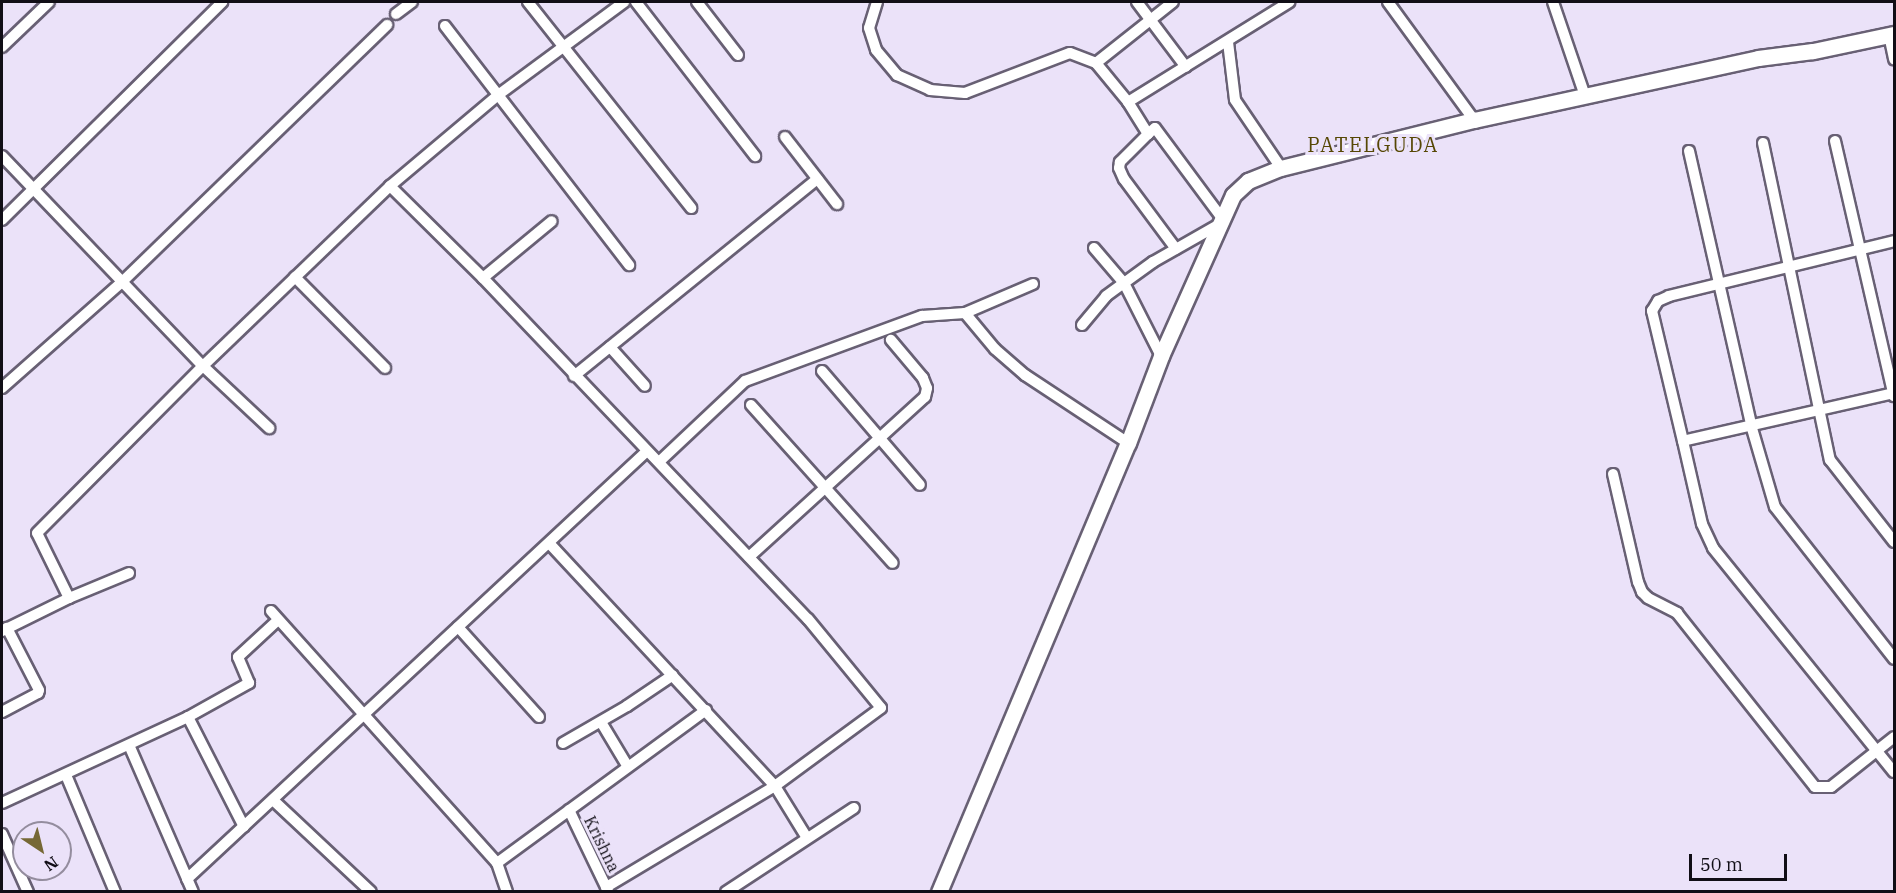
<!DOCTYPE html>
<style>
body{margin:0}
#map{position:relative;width:1896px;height:893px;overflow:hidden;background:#ebe2f9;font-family:"IBM Plex Serif",serif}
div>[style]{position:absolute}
.roads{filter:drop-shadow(2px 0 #686074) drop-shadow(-2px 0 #686074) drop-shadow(0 2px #686074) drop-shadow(0 -2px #686074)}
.street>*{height:10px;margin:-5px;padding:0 5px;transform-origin:5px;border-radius:5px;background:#fff}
.secondary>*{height:15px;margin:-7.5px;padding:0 7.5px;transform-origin:7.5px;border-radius:7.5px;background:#fff}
span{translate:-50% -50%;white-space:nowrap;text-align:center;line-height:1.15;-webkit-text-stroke:6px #ebe2f9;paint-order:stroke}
.street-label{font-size:16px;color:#110e16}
.quarter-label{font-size:20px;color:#564704;letter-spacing:1.5px}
.frame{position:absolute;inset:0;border:3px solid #110e16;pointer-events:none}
.north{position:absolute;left:12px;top:821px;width:60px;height:60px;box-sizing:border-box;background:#ebe2f9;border:2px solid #948d9e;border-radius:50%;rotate:145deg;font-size:16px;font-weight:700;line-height:24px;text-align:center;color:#110e16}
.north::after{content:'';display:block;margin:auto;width:21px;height:27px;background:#766835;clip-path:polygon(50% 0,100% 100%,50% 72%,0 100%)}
.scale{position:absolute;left:1689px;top:854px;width:98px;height:27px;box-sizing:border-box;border:3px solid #110e16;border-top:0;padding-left:8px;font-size:18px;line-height:21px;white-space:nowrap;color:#110e16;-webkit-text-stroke:4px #ebe2f9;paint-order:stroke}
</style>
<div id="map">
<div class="roads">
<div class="street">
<i style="left:528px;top:2px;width:263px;rotate:51.6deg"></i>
<i style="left:636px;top:2px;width:195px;rotate:52.3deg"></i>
<i style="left:697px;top:2px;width:67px;rotate:52.3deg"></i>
<i style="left:877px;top:2px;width:27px;rotate:107deg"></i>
<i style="left:869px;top:28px;width:23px;rotate:72deg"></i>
<i style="left:876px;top:50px;width:33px;rotate:50deg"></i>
<i style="left:897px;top:75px;width:36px;rotate:24deg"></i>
<i style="left:930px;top:90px;width:35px;rotate:5deg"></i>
<i style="left:965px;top:93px;width:112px;rotate:-20.9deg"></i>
<i style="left:1070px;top:53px;width:28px;rotate:21deg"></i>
<i style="left:1096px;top:63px;width:50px;rotate:50.6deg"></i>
<i style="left:1128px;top:102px;width:38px;rotate:58deg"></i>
<i style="left:1148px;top:134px;width:9px;rotate:-41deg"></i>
<i style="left:1155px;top:128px;width:111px;rotate:53.4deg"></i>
<i style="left:1137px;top:2px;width:81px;rotate:53deg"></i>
<i style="left:1388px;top:2px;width:146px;rotate:53.9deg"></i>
<i style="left:1553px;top:2px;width:99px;rotate:71.2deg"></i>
<i style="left:396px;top:14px;width:20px;rotate:-37deg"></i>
<i style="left:445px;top:26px;width:302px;rotate:52.4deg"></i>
<i style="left:1889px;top:35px;width:25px;rotate:78deg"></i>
<i style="left:1228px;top:42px;width:58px;rotate:83.1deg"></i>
<i style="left:1235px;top:100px;width:82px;rotate:55.9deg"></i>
<i style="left:2px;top:47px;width:65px;rotate:-43.8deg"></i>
<i style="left:1096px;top:63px;width:98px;rotate:-38.4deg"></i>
<i style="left:1128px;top:102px;width:190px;rotate:-31.8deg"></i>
<i style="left:1148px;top:134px;width:40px;rotate:135deg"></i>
<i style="left:1120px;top:162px;width:6px;rotate:99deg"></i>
<i style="left:1119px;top:168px;width:12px;rotate:66deg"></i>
<i style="left:1124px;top:179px;width:87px;rotate:53.4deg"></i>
<i style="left:785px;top:137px;width:85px;rotate:52.2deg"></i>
<i style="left:1835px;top:141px;width:262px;rotate:77deg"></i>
<i style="left:1763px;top:143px;width:324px;rotate:78.1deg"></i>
<i style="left:1830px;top:460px;width:104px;rotate:52deg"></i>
<i style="left:1689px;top:151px;width:281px;rotate:77.2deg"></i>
<i style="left:1751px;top:425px;width:85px;rotate:73.7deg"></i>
<i style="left:1775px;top:507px;width:193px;rotate:51.9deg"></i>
<i style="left:2px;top:156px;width:291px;rotate:46.3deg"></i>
<i style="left:203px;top:366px;width:91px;rotate:43.2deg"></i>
<i style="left:390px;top:186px;width:131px;rotate:44.7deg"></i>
<i style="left:483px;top:278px;width:471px;rotate:46.4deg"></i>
<i style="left:808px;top:619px;width:115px;rotate:50.6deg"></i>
<i style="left:881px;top:708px;width:132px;rotate:143.7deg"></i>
<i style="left:775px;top:786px;width:197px;rotate:149.1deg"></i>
<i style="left:2px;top:220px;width:310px;rotate:-44.7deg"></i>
<i style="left:1094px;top:248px;width:46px;rotate:49.4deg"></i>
<i style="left:1124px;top:283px;width:36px;rotate:-36deg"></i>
<i style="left:1153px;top:262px;width:75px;rotate:-29.6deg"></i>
<i style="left:295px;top:277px;width:128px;rotate:45.3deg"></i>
<i style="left:483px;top:278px;width:89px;rotate:-39.6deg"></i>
<i style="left:1033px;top:284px;width:74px;rotate:156.9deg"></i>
<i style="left:965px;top:313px;width:47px;rotate:50.2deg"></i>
<i style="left:995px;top:349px;width:40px;rotate:41deg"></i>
<i style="left:1025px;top:375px;width:123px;rotate:33.4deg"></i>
<i style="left:1082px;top:325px;width:38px;rotate:-50deg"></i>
<i style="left:1106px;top:296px;width:22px;rotate:-36deg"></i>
<i style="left:1124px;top:283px;width:82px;rotate:63.1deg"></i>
<i style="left:610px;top:347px;width:52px;rotate:48.1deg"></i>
<i style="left:822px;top:371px;width:150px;rotate:49.3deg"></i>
<i style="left:574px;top:376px;width:313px;rotate:-39deg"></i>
<i style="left:2px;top:388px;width:162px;rotate:-41.5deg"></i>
<i style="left:123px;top:281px;width:368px;rotate:-44.1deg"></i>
<i style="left:1894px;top:393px;width:216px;rotate:167.2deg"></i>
<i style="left:1683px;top:441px;width:134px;rotate:-103.4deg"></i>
<i style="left:1652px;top:311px;width:12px;rotate:-59deg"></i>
<i style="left:1658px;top:301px;width:12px;rotate:-24deg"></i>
<i style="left:1669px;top:296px;width:232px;rotate:-13.7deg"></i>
<i style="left:751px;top:405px;width:212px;rotate:48.1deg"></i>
<i style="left:1683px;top:441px;width:85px;rotate:77.1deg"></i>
<i style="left:1702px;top:524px;width:26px;rotate:65deg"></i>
<i style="left:1713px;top:548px;width:288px;rotate:51.1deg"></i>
<i style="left:659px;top:462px;width:118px;rotate:-43.3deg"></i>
<i style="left:745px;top:381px;width:189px;rotate:-20.2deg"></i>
<i style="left:922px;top:316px;width:43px;rotate:-4deg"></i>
<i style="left:1613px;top:474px;width:111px;rotate:77deg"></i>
<i style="left:1638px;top:582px;width:11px;rotate:68deg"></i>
<i style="left:1642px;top:592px;width:8px;rotate:45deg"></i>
<i style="left:1648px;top:598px;width:33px;rotate:27deg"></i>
<i style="left:1677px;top:613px;width:222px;rotate:51.6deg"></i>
<i style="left:1815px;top:787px;width:16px"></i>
<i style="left:1831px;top:787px;width:80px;rotate:-38.4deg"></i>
<i style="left:549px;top:543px;width:332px;rotate:47.1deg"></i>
<i style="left:775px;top:786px;width:61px;rotate:58.4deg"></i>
<i style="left:749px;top:557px;width:238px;rotate:-42.3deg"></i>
<i style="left:925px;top:397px;width:9px;rotate:-77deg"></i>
<i style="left:927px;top:388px;width:11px;rotate:-112deg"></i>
<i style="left:923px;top:378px;width:50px;rotate:-130.1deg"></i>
<i style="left:69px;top:598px;width:72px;rotate:-116.2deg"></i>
<i style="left:37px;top:533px;width:235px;rotate:-45.2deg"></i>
<i style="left:203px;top:366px;width:260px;rotate:-43.9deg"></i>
<i style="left:390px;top:186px;width:141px;rotate:-40.1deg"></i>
<i style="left:498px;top:95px;width:157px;rotate:-36.4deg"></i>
<i style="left:271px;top:611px;width:338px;rotate:48.1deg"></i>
<i style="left:458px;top:627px;width:121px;rotate:48deg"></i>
<i style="left:2px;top:631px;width:75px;rotate:-26.2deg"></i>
<i style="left:69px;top:598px;width:65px;rotate:-22.6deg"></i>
<i style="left:2px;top:712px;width:41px;rotate:-27.8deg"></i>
<i style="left:38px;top:693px;width:3px;rotate:-72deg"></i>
<i style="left:39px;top:690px;width:70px;rotate:-117.3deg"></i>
<i style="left:188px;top:717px;width:123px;rotate:63deg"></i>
<i style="left:601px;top:722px;width:52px;rotate:59deg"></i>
<i style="left:563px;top:743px;width:74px;rotate:-30deg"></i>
<i style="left:627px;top:706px;width:55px;rotate:-34deg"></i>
<i style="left:129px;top:745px;width:160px;rotate:66.5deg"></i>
<i style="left:66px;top:775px;width:127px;rotate:67.3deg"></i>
<i style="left:273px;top:800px;width:134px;rotate:43.2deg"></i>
<i style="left:2px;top:803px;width:205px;rotate:-24.8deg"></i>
<i style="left:188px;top:717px;width:70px;rotate:-29.1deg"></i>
<i style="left:249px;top:683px;width:28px;rotate:-113deg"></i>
<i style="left:238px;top:657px;width:54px;rotate:-42.8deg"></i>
<i style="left:569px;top:810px;width:90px;rotate:64.3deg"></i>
<i style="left:2px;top:834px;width:64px;rotate:65.9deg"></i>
<i style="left:187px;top:879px;width:627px;rotate:-42.93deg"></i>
<i style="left:507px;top:892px;width:31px;rotate:-109deg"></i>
<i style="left:497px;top:863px;width:259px;rotate:-36.2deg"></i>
<i style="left:726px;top:892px;width:153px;rotate:-33.3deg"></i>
</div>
<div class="secondary">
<i style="left:939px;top:892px;width:487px;rotate:-67.2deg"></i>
<i style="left:1128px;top:443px;width:93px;rotate:-69.2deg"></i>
<i style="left:1161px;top:356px;width:176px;rotate:-65.9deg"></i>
<i style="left:1233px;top:195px;width:21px;rotate:-43deg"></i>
<i style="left:1248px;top:181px;width:35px;rotate:-22deg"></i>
<i style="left:1281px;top:168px;width:199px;rotate:-14deg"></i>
<i style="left:1474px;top:120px;width:291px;rotate:-12.3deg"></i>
<i style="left:1758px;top:58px;width:55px;rotate:-7.3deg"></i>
<i style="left:1813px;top:51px;width:83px;rotate:-11.9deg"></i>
</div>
</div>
<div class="street-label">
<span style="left:602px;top:844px;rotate:64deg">Krishna</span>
</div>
<div class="quarter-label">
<span style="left:1373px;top:144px">PATELGUDA</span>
</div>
<div class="frame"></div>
<div class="north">N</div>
<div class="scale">50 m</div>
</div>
